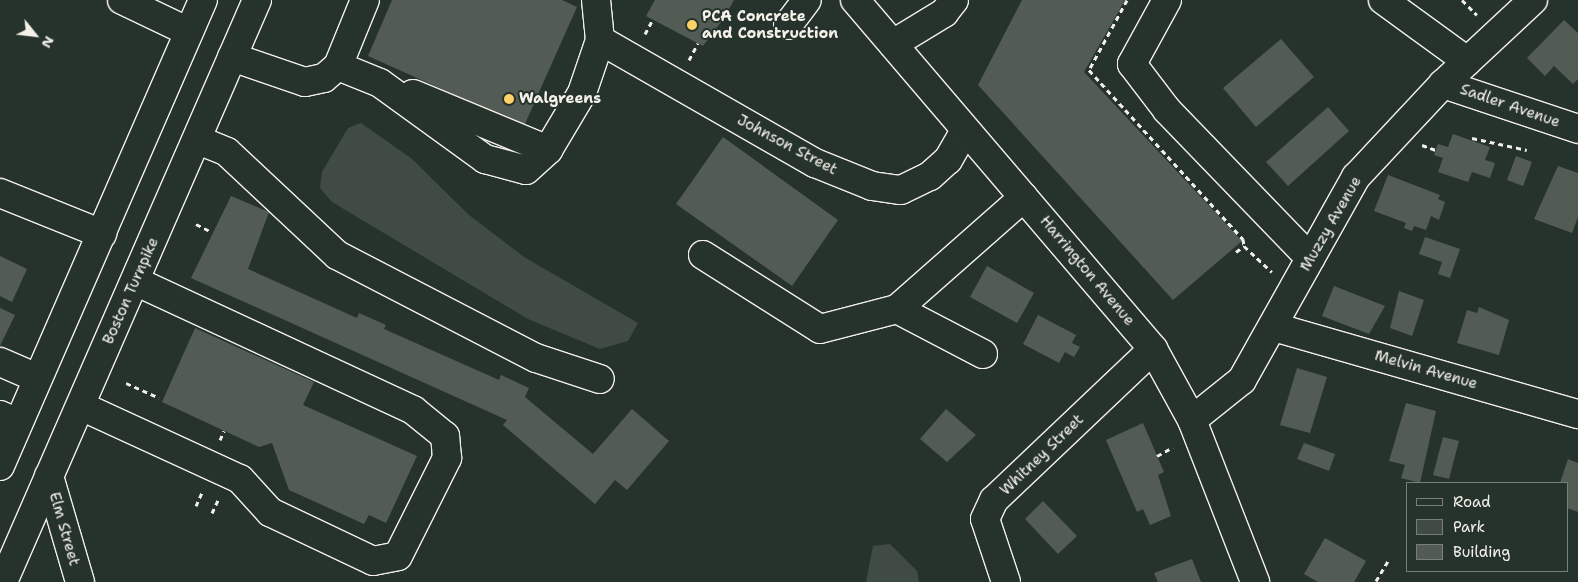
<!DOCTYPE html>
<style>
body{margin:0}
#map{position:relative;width:1578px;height:582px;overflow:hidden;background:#26332d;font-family:"Shantell Sans",sans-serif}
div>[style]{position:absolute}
.green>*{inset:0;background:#414b45}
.building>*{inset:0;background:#525c55}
.path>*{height:3px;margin-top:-1.5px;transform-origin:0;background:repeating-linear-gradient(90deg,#f4f1e8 0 5px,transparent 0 9px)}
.roads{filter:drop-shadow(1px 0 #f4f1e8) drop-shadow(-1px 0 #f4f1e8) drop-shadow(0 1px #f4f1e8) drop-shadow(0 -1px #f4f1e8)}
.minor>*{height:28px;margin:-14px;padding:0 14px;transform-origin:14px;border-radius:14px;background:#26332d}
.major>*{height:28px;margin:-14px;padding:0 14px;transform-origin:14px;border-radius:14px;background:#26332d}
.highway>*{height:28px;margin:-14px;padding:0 14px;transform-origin:14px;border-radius:14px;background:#26332d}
.dots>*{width:14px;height:14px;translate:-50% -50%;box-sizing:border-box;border:2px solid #26332d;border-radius:50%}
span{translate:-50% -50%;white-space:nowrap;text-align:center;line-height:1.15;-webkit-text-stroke:4px #26332d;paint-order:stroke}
.poi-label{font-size:15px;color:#f4f1e8;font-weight:700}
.left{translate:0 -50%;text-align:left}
.street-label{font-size:15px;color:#f4f1e8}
.legend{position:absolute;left:1406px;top:482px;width:162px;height:90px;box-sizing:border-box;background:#26332d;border:1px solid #787f78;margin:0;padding:6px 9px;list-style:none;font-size:15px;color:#f4f1e8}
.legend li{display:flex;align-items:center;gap:10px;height:25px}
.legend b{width:25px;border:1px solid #787f78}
.north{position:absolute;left:10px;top:10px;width:50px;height:50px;-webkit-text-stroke:4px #26332d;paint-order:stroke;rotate:119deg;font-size:14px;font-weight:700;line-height:20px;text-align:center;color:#f4f1e8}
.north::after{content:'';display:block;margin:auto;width:18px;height:22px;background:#f4f1e8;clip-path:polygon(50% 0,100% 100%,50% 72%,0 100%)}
</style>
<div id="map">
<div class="green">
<i style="clip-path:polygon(361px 123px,412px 159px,469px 215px,524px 257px,638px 323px,628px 341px,600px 349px,528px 319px,332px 202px,320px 188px,322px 172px,348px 128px)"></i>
<i style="clip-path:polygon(890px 544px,917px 571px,919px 582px,866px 582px,873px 546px)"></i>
</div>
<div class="building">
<i style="clip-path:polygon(392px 0,562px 0,577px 7px,524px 126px,368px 56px)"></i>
<i style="clip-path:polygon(655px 0,734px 0,724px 18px,718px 15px,715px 19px,721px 22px,703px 46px,646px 16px)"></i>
<i style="clip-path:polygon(1022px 0,1125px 0,1084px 72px,1242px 241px,1173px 300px,978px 85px)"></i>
<i style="clip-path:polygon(1564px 20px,1578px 33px,1578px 79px,1573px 84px,1554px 66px,1545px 76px,1527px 58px)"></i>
<i style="clip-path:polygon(1281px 39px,1314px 77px,1256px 127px,1223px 88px)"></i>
<i style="clip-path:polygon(1328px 107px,1349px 131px,1288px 186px,1266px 162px)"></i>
<i style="clip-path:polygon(1453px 134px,1490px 147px,1485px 160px,1495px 163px,1490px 178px,1472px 172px,1468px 182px,1438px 172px,1443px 158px,1434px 155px,1438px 144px,1448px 147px)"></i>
<i style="clip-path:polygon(723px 137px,838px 220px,792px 286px,676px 204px)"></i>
<i style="clip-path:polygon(1516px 156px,1532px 162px,1523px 186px,1507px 180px)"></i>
<i style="clip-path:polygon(1558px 166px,1578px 173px,1578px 217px,1572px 233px,1534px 219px)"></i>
<i style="clip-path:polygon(1388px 175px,1440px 195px,1438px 199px,1445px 202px,1439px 220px,1431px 216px,1426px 230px,1414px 226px,1412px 231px,1404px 228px,1406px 223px,1374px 211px)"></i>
<i style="clip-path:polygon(231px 196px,269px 212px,248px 269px,357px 318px,359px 313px,386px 325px,384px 329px,499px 380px,501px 375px,529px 388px,525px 397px,593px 454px,632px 409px,669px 441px,627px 490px,615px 480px,595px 504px,503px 425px,507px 420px,191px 278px)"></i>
<i style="clip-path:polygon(1425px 237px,1460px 249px,1450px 278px,1438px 274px,1442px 262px,1419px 254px)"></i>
<i style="clip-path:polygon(0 256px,27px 269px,12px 302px,0 296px)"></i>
<i style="clip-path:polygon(987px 266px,1034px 293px,1017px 323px,970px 297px)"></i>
<i style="clip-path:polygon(1334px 286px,1385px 306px,1369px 334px,1322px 316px)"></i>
<i style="clip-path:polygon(1399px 291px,1424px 300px,1412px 336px,1390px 328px)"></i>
<i style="clip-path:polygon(1479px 307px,1509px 320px,1499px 355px,1457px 343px,1467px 310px,1477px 313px)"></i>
<i style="clip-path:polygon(0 308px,15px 315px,0 346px)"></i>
<i style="clip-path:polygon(1038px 315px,1076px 335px,1072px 343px,1080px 347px,1074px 357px,1065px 352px,1059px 363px,1023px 344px)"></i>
<i style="clip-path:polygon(195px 328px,314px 382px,303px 405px,417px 456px,386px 523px,369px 515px,364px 524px,289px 490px,272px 443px,259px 447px,162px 402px)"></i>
<i style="clip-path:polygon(1297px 368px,1327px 377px,1310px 433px,1280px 425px)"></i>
<i style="clip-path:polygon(1406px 403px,1436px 411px,1420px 483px,1401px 478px,1405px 465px,1389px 461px)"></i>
<i style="clip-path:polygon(946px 409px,976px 435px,947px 462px,920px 439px)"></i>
<i style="clip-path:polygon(1143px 423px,1164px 472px,1158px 475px,1171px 516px,1150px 525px,1143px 509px,1137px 512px,1106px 440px)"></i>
<i style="clip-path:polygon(1443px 437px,1459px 441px,1449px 479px,1433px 475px)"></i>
<i style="clip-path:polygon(1304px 443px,1335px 454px,1329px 471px,1297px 459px)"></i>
<i style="clip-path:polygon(1568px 459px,1578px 463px,1578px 512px,1567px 508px,1567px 483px,1560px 483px)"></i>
<i style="clip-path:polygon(1043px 501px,1077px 536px,1058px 554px,1025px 519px)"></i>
<i style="clip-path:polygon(1325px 538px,1366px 561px,1354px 582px,1318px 582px,1304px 574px)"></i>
<i style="clip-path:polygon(1192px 559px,1201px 582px,1158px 582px,1154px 573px)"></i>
</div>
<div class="path">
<i style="left:1127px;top:0;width:80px;rotate:118.5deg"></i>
<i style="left:1089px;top:70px;width:229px;rotate:47.7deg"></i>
<i style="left:1243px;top:239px;width:7px;rotate:82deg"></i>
<i style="left:1462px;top:0;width:21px;rotate:45deg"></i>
<i style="left:645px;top:34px;width:17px;rotate:-62deg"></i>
<i style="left:689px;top:60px;width:19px;rotate:-62deg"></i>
<i style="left:1472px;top:138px;width:56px;rotate:12.3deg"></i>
<i style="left:1422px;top:145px;width:15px;rotate:20deg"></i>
<i style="left:196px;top:224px;width:16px;rotate:27deg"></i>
<i style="left:1236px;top:252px;width:10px;rotate:-37deg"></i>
<i style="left:1244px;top:246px;width:38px;rotate:43deg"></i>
<i style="left:126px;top:383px;width:36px;rotate:24deg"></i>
<i style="left:220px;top:440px;width:10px;rotate:-66deg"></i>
<i style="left:1157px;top:456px;width:18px;rotate:-29deg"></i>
<i style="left:196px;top:506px;width:17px;rotate:-66deg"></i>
<i style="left:212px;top:513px;width:17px;rotate:-65deg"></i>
<i style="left:1376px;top:581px;width:23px;rotate:-59deg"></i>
</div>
<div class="roads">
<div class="minor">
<i style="left:122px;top:0;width:74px;rotate:25.5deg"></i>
<i style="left:1167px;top:0;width:73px;rotate:118.7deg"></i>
<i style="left:1132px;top:64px;width:58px;rotate:52.7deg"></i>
<i style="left:1167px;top:110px;width:206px;rotate:46deg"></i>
<i style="left:1383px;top:0;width:104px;rotate:36deg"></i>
<i style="left:788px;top:25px;width:31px;rotate:-53deg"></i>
<i style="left:600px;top:40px;width:248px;rotate:29.8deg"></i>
<i style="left:815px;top:163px;width:61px;rotate:22deg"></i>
<i style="left:872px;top:186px;width:29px;rotate:8deg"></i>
<i style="left:901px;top:190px;width:32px;rotate:-26deg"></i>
<i style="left:930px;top:176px;width:24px;rotate:-42deg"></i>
<i style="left:948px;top:160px;width:34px;rotate:-60deg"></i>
<i style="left:893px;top:44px;width:60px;rotate:-31.3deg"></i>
<i style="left:944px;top:13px;width:16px;rotate:-52deg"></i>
<i style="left:232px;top:57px;width:77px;rotate:18.9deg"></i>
<i style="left:305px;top:82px;width:19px;rotate:-12deg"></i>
<i style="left:324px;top:78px;width:18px;rotate:-41deg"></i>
<i style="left:338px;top:66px;width:71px;rotate:-67.8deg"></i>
<i style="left:338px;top:66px;width:45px;rotate:22deg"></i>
<i style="left:380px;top:83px;width:130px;rotate:35.9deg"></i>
<i style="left:485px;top:159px;width:42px;rotate:15deg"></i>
<i style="left:526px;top:170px;width:30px;rotate:-42deg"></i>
<i style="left:548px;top:150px;width:66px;rotate:-59.2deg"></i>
<i style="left:582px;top:93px;width:56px;rotate:-71.2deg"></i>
<i style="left:600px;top:40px;width:40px;rotate:-95.7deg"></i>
<i style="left:1443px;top:84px;width:142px;rotate:18.4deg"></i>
<i style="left:413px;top:94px;width:146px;rotate:22.5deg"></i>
<i style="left:198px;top:140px;width:31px;rotate:22deg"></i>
<i style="left:227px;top:152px;width:151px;rotate:43.1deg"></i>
<i style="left:337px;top:255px;width:224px;rotate:27.4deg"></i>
<i style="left:536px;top:358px;width:67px;rotate:18.2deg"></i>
<i style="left:0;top:193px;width:110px;rotate:21.9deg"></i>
<i style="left:703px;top:255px;width:138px;rotate:32.3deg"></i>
<i style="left:820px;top:329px;width:80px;rotate:-14.6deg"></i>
<i style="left:1274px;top:327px;width:316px;rotate:16deg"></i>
<i style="left:983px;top:354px;width:97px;rotate:-152.4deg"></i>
<i style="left:897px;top:309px;width:169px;rotate:-41.4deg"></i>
<i style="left:0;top:362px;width:40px;rotate:23.4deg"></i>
<i style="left:81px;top:406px;width:175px;rotate:24.7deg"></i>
<i style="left:240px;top:479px;width:45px;rotate:47.7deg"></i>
<i style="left:270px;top:512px;width:114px;rotate:25.4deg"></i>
<i style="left:373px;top:561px;width:25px;rotate:-11deg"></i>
<i style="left:398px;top:556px;width:110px;rotate:-63.4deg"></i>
<i style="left:447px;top:458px;width:22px;rotate:-95deg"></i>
<i style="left:445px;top:436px;width:41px;rotate:-140.9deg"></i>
<i style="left:413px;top:410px;width:306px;rotate:-155.1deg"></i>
<i style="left:0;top:415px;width:19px;rotate:25deg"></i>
<i style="left:1192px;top:420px;width:64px;rotate:-38.7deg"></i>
<i style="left:1242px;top:380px;width:233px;rotate:-60.7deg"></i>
<i style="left:1356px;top:177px;width:127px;rotate:-46.9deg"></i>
<i style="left:1443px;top:84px;width:123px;rotate:-43deg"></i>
<i style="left:49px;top:476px;width:110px;rotate:73.7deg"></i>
<i style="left:1006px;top:582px;width:66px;rotate:-108.4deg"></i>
<i style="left:985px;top:519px;width:21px;rotate:-65deg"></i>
<i style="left:994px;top:500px;width:219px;rotate:-43.5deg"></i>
</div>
<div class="major">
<i style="left:855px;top:0;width:459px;rotate:49.5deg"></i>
<i style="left:1153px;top:349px;width:81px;rotate:61.2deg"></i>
<i style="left:1192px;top:420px;width:174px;rotate:68.7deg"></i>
</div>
<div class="highway">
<i style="left:0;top:466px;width:508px;rotate:-66.46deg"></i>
<i style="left:3px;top:582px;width:635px;rotate:-66.42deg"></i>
</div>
</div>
<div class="dots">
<i style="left:692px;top:25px;background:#ffd166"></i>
<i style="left:509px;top:99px;background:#ffd166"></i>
</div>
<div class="poi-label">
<span class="left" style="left:702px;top:25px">PCA Concrete<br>and Construction</span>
<span class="left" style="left:519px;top:99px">Walgreens</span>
</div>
<div class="street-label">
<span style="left:1510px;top:106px;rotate:19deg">Sadler Avenue</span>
<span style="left:787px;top:145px;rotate:28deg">Johnson Street</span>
<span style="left:1331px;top:224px;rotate:-60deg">Muzzy Avenue</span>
<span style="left:1087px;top:271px;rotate:50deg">Harrington Avenue</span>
<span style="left:131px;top:291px;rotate:-66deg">Boston Turnpike</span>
<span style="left:1426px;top:370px;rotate:16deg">Melvin Avenue</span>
<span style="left:1042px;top:455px;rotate:-44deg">Whitney Street</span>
<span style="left:64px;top:529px;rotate:74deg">Elm Street</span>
</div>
<ul class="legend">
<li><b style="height:6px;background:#26332d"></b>Road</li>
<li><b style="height:14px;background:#414b45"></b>Park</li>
<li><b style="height:14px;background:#525c55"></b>Building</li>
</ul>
<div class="north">N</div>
</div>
